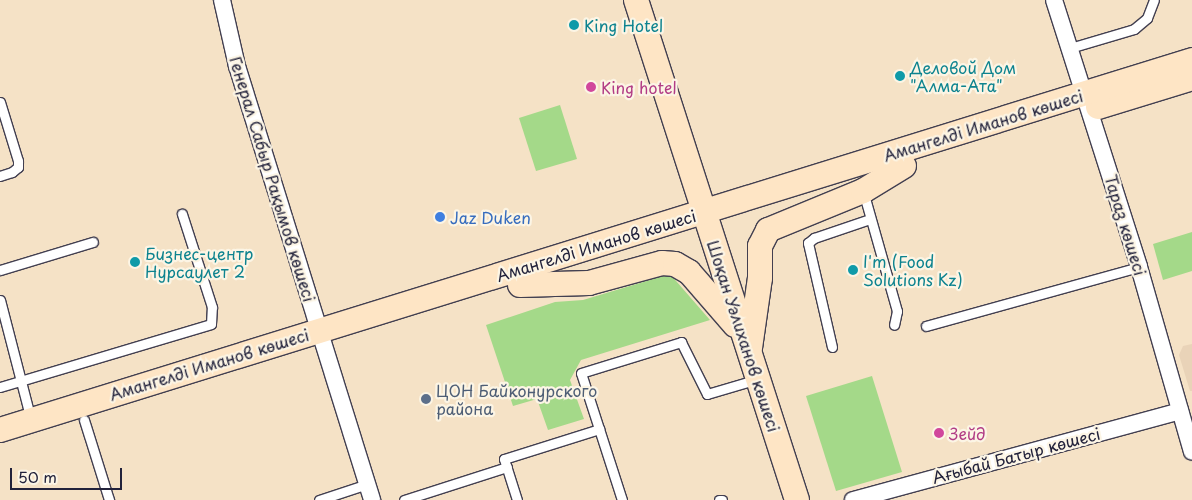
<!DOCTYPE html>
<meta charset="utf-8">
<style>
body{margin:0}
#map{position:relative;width:1192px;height:500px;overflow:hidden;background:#f5e2c6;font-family:"Playpen Sans",sans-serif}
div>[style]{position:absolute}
.built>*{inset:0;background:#e9d3b8}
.green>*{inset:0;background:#a4d989}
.roads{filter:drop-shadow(1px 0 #423f50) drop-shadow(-1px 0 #423f50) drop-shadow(0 1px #423f50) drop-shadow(0 -1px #423f50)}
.service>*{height:9px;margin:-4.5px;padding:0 4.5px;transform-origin:4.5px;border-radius:4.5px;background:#fff}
.minor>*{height:16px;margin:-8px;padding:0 8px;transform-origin:8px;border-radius:8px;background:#fff}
.secondary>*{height:24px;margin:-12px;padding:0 12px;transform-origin:12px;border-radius:12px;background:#fee5c5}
.dots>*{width:14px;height:14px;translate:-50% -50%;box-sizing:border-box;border:2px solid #fcf5e5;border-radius:50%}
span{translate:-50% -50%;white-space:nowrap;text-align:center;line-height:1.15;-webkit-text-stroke:4.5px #fcf5e5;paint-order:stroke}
.culture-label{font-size:16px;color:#0d838f}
.left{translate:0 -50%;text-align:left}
.hotel-label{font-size:16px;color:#b23c85}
.street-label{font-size:16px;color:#22223b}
.shop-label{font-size:16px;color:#366cbe}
.service-label{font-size:16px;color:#4e5e75}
.scale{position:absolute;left:10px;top:468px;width:112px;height:22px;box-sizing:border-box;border:2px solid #22223b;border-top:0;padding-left:6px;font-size:15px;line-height:18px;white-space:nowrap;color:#22223b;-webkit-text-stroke:4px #fcf5e5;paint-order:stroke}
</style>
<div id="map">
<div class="built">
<i style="clip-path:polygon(1192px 344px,1192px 391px,1190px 391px,1179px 355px,1183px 346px)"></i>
</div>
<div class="green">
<i style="clip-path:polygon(560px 105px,577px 159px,536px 171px,519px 118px)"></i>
<i style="clip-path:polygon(1192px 232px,1192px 271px,1163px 280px,1153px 244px)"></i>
<i style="clip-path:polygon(670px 274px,710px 320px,581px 360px,570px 380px,584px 419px,548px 430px,537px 399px,513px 406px,486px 325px,555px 302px,583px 300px)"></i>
<i style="clip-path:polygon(872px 376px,902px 472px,836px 491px,806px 396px)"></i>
</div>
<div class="roads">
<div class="service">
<i style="left:1070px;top:48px;width:67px;rotate:-16.5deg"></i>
<i style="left:1134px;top:29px;width:17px;rotate:-40deg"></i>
<i style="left:1147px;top:18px;width:19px;rotate:-69deg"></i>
<i style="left:0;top:102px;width:62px;rotate:73deg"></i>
<i style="left:18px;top:161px;width:6px;rotate:90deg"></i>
<i style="left:18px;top:167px;width:8px;rotate:140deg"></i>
<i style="left:12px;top:172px;width:13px;rotate:162deg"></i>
<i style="left:863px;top:191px;width:125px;rotate:74.2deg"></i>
<i style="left:897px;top:311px;width:14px;rotate:102deg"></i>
<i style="left:0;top:270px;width:97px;rotate:-16.8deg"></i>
<i style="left:0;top:300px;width:124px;rotate:75.5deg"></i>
<i style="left:926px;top:326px;width:221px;rotate:-15.5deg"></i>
<i style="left:832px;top:347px;width:107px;rotate:-103deg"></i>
<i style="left:808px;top:243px;width:8px;rotate:-40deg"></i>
<i style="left:814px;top:238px;width:59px;rotate:-18.7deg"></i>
<i style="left:0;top:387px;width:220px;rotate:-16.6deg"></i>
<i style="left:211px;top:324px;width:17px;rotate:-87deg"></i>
<i style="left:212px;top:307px;width:98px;rotate:-107.9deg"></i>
<i style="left:84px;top:420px;width:84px;rotate:72.6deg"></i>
<i style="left:319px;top:500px;width:51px;rotate:-18.4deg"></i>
<i style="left:404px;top:500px;width:108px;rotate:-17.8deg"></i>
<i style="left:517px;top:500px;width:43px;rotate:-107.6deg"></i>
<i style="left:504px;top:459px;width:100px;rotate:-17.5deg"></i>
<i style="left:622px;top:500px;width:133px;rotate:-107.9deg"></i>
<i style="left:581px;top:373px;width:105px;rotate:-17.2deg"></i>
<i style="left:681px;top:342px;width:58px;rotate:63.4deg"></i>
<i style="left:707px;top:394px;width:53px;rotate:-16.4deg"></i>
<i style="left:719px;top:500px;width:3px"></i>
</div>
<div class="minor">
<i style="left:222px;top:0;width:68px;rotate:77.2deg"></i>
<i style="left:237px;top:66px;width:455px;rotate:72.7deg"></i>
<i style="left:1054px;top:0;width:280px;rotate:72.3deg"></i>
<i style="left:1139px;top:267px;width:192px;rotate:74deg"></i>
<i style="left:853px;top:500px;width:339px;rotate:-15.2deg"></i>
</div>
<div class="secondary">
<i style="left:636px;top:0;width:525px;rotate:72.15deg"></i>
<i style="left:1098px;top:107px;width:98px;rotate:-17.1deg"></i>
<i style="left:520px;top:285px;width:69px;rotate:-1.7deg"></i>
<i style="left:589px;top:283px;width:76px;rotate:-15.3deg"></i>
<i style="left:662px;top:263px;width:13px;rotate:4deg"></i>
<i style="left:675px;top:264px;width:16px;rotate:30deg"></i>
<i style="left:689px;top:272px;width:70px;rotate:49deg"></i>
<i style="left:750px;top:348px;width:71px;rotate:-81.9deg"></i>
<i style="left:760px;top:278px;width:32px;rotate:-90deg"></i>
<i style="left:760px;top:246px;width:18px;rotate:-63deg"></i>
<i style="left:768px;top:230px;width:103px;rotate:-22.3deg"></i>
<i style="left:863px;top:191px;width:48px;rotate:-31.4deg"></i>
<i style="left:0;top:430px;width:1248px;rotate:-17.24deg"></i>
</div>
</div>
<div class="dots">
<i style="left:574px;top:25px;background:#0f9aa8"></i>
<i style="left:900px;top:76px;background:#0f9aa8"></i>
<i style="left:591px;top:87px;background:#d1479c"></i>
<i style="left:440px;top:217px;background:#3f7fe0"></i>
<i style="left:135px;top:262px;background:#0f9aa8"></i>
<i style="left:853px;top:270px;background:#0f9aa8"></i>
<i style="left:426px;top:399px;background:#5c6f8a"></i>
<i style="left:939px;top:433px;background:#d1479c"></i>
</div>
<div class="culture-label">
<span class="left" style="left:584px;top:25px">King Hotel</span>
<span class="left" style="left:910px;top:76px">Деловой Дом<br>"Алма-Ата"</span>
<span class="left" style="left:145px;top:262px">Бизнес-центр<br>Нурсаулет 2</span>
<span class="left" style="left:863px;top:270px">I'm (Food<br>Solutions Kz)</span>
</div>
<div class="hotel-label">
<span class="left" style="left:601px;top:87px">King hotel</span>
<span class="left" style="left:949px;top:433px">Зейд</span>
</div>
<div class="street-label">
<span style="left:983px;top:125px;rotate:-17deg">Амангелді Иманов көшесі</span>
<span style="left:273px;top:179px;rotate:73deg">Генерал Сабыр Рақымов көшесі</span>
<span style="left:1126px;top:225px;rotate:73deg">Тараз көшесі</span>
<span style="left:596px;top:245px;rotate:-17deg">Амангелді Иманов көшесі</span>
<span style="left:744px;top:336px;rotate:72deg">Шоқан Уәлиханов көшесі</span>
<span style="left:209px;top:364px;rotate:-17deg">Амангелді Иманов көшесі</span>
<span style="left:1016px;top:455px;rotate:-15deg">Ағыбай Батыр көшесі</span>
</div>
<div class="shop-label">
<span class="left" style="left:450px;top:217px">Jaz Duken</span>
</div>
<div class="service-label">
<span class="left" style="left:436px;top:399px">ЦОН Байконурского<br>района</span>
</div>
<div class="scale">50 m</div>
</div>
